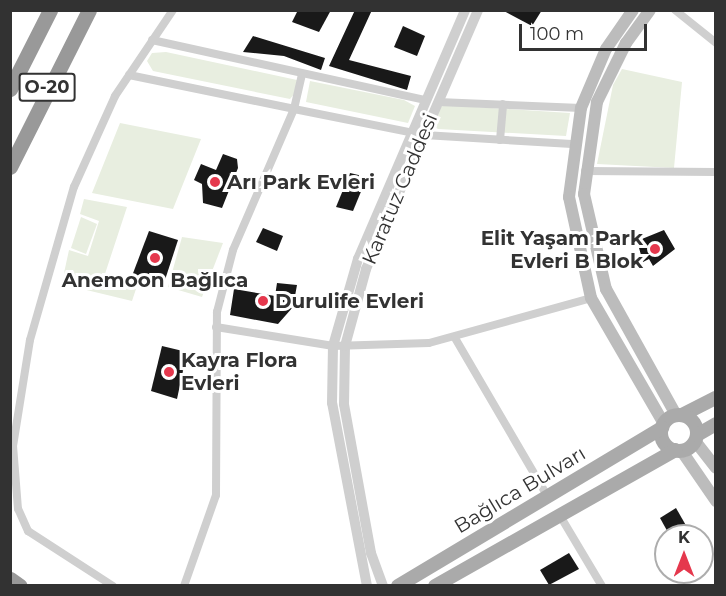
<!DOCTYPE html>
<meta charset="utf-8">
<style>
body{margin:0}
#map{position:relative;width:726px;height:596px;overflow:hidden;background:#fff;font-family:Montserrat,sans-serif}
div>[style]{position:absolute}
.green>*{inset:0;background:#e8eee0}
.building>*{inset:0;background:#191919}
.minor>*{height:8px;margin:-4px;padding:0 4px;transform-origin:4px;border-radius:4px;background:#cfcfcf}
.tertiary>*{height:10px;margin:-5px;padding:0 5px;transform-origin:5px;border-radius:5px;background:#cfcfcf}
.secondary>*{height:12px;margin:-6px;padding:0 6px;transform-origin:6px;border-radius:6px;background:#bcbcbc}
.primary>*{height:14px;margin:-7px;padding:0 7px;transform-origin:7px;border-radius:7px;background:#aaa}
.primary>.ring{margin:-7px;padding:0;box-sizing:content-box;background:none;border:14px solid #aaa;border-radius:50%}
.motorway>*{height:15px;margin:-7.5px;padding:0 7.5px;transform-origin:7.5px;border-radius:7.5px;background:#999}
.dots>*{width:16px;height:16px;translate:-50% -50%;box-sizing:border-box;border:3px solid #fff;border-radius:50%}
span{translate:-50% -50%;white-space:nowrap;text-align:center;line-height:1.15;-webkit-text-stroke:6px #fff;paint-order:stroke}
.shield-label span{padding:2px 4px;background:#fff;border:2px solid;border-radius:4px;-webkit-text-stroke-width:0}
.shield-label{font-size:18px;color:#323232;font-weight:700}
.poi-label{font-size:20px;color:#323232;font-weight:700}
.left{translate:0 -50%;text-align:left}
.right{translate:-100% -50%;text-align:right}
.street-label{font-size:20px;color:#323232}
.frame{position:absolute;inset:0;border:12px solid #323232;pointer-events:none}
.north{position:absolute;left:654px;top:524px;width:60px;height:60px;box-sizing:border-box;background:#fff;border:2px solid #adadad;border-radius:50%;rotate:0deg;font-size:16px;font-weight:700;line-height:24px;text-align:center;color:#323232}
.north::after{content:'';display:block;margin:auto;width:21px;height:27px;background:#e5384d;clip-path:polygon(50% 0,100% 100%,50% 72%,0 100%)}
.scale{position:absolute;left:519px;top:24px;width:128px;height:27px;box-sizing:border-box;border:3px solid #323232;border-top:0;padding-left:8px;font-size:18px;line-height:21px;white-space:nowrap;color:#323232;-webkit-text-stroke:4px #fff;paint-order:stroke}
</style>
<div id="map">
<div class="green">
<i style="clip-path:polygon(166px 52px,297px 80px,296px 92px,290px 99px,153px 71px,147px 61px,152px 53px)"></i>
<i style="clip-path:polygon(622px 69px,682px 82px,674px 168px,597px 164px,613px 85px)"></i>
<i style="clip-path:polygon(310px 81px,404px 100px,415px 106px,408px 123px,306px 102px)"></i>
<i style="clip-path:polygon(445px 105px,570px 113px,566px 136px,438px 129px,432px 125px,438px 108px)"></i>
<i style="clip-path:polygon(120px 123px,201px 139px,173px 209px,92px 193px)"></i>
<i style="clip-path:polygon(84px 199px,127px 207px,102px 283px,115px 285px,122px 277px,138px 283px,132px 301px,74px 287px,64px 273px,69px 250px,88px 256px,99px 221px,80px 214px)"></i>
<i style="clip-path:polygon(81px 217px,97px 224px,86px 254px,71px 248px)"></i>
<i style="clip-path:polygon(182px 237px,223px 243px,202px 297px,168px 287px)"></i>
</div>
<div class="building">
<i style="clip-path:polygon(298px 10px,331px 10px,319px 32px,292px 22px)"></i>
<i style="clip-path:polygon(355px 10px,372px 10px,349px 60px,411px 76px,407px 90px,329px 66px)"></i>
<i style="clip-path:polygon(502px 10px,542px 10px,532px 26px)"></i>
<i style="clip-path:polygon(403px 26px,425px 36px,417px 56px,394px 47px)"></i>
<i style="clip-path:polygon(253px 36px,325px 58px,321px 70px,284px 56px,243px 52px)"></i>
<i style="clip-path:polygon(223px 154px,237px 159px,238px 168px,222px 208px,203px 203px,202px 184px,194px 180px,201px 164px,216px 170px)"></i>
<i style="clip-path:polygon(350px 173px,367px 177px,353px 211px,336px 207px)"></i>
<i style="clip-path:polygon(263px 228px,283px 236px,277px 251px,256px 242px)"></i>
<i style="clip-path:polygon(664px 230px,675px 249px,653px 266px,649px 259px,643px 262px,637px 241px)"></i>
<i style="clip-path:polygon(149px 231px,178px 240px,163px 286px,132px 276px)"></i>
<i style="clip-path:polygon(277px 283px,297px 285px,293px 307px,278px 324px,230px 315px,234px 289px,275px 296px)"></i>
<i style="clip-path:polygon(162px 346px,187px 352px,177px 399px,151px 391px)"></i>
<i style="clip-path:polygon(676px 508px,692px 536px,670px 536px,660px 518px)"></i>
<i style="clip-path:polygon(569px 553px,579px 569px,549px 585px,540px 570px)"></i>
</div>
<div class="minor">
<i style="left:675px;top:10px;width:53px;rotate:38.8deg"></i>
<i style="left:152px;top:40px;width:279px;rotate:12.4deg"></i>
<i style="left:129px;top:75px;width:168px;rotate:11.6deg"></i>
<i style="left:294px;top:109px;width:36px;rotate:-77deg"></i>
<i style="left:438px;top:102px;width:143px;rotate:2.4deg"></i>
<i style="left:500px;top:140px;width:36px;rotate:-85deg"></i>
<i style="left:585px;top:171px;width:131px;rotate:0.4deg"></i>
<i style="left:216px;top:327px;width:119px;rotate:9.2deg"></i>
<i style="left:333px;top:346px;width:96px;rotate:-1.8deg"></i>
<i style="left:429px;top:343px;width:168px;rotate:-15.5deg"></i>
<i style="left:455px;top:338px;width:184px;rotate:59.7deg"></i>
<i style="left:559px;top:514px;width:84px;rotate:59.2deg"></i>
<i style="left:113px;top:586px;width:101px;rotate:-147.1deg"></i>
<i style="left:28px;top:531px;width:24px;rotate:-114deg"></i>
<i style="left:18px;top:509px;width:63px;rotate:-94.5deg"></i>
<i style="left:13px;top:446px;width:107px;rotate:-80.9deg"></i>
<i style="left:30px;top:340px;width:159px;rotate:-74deg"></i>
<i style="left:74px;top:187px;width:100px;rotate:-65.7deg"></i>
<i style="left:115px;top:96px;width:104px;rotate:-56deg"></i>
<i style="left:184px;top:586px;width:96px;rotate:-70.6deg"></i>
<i style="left:216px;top:495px;width:183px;rotate:-89.7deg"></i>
<i style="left:217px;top:312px;width:64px;rotate:-75.5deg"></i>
<i style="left:233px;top:250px;width:154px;rotate:-66.6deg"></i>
<i style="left:294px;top:109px;width:133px;rotate:11.3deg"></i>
<i style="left:424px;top:135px;width:148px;rotate:3.5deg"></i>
</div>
<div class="tertiary">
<i style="left:367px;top:586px;width:186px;rotate:-100.8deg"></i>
<i style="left:332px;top:403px;width:57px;rotate:-89deg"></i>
<i style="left:333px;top:346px;width:91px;rotate:-74deg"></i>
<i style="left:358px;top:259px;width:271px;rotate:-66.7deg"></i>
<i style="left:383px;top:586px;width:35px;rotate:-110deg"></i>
<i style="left:371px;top:553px;width:151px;rotate:-100.3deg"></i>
<i style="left:344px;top:404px;width:58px;rotate:-89deg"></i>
<i style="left:345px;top:346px;width:80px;rotate:-74.7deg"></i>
<i style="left:366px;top:269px;width:282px;rotate:-66.6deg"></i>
</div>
<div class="secondary">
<i style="left:633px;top:10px;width:47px;rotate:124.7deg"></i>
<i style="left:606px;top:49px;width:64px;rotate:113deg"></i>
<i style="left:581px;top:108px;width:90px;rotate:97.7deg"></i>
<i style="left:569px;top:197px;width:103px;rotate:77.7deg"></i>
<i style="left:591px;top:298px;width:146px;rotate:59.9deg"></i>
<i style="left:650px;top:10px;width:41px;rotate:126deg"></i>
<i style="left:626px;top:43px;width:66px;rotate:116.2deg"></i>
<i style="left:597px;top:102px;width:93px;rotate:98deg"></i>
<i style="left:584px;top:194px;width:98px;rotate:77deg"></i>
<i style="left:606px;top:289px;width:144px;rotate:60.9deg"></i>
<i style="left:695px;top:441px;width:34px;rotate:52deg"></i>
<i style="left:681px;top:450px;width:62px;rotate:55.5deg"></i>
</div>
<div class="primary">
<i style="left:682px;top:415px;width:38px;rotate:-27deg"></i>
<i class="ring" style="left:661px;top:415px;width:22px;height:22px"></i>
<i style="left:697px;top:435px;width:22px;rotate:-30deg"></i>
<i style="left:398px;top:586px;width:308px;rotate:-30.9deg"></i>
<i style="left:435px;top:586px;width:276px;rotate:-29.5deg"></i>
</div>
<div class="motorway">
<i style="left:10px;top:89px;width:89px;rotate:-63.1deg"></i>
<i style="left:10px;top:167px;width:176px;rotate:-63.3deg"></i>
<i style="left:10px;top:579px;width:12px;rotate:35deg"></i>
</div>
<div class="dots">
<i style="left:215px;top:182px;background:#e5384d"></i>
<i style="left:655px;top:249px;background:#e5384d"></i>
<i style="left:155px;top:258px;background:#e5384d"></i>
<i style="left:263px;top:301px;background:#e5384d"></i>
<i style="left:169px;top:372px;background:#e5384d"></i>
</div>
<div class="shield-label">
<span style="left:47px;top:87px">O-20</span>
</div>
<div class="poi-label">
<span class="left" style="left:227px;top:182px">Arı Park Evleri</span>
<span class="right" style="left:643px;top:250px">Elit Yaşam Park<br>Evleri B Blok</span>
<span style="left:155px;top:280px">Anemoon Bağlıca</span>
<span class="left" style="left:275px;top:301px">Durulife Evleri</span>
<span class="left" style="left:181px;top:372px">Kayra Flora<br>Evleri</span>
</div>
<div class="street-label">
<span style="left:400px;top:189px;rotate:-67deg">Karatuz Caddesi</span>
<span style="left:520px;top:490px;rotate:-31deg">Bağlıca Bulvarı</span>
</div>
<div class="frame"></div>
<div class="north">K</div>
<div class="scale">100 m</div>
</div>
